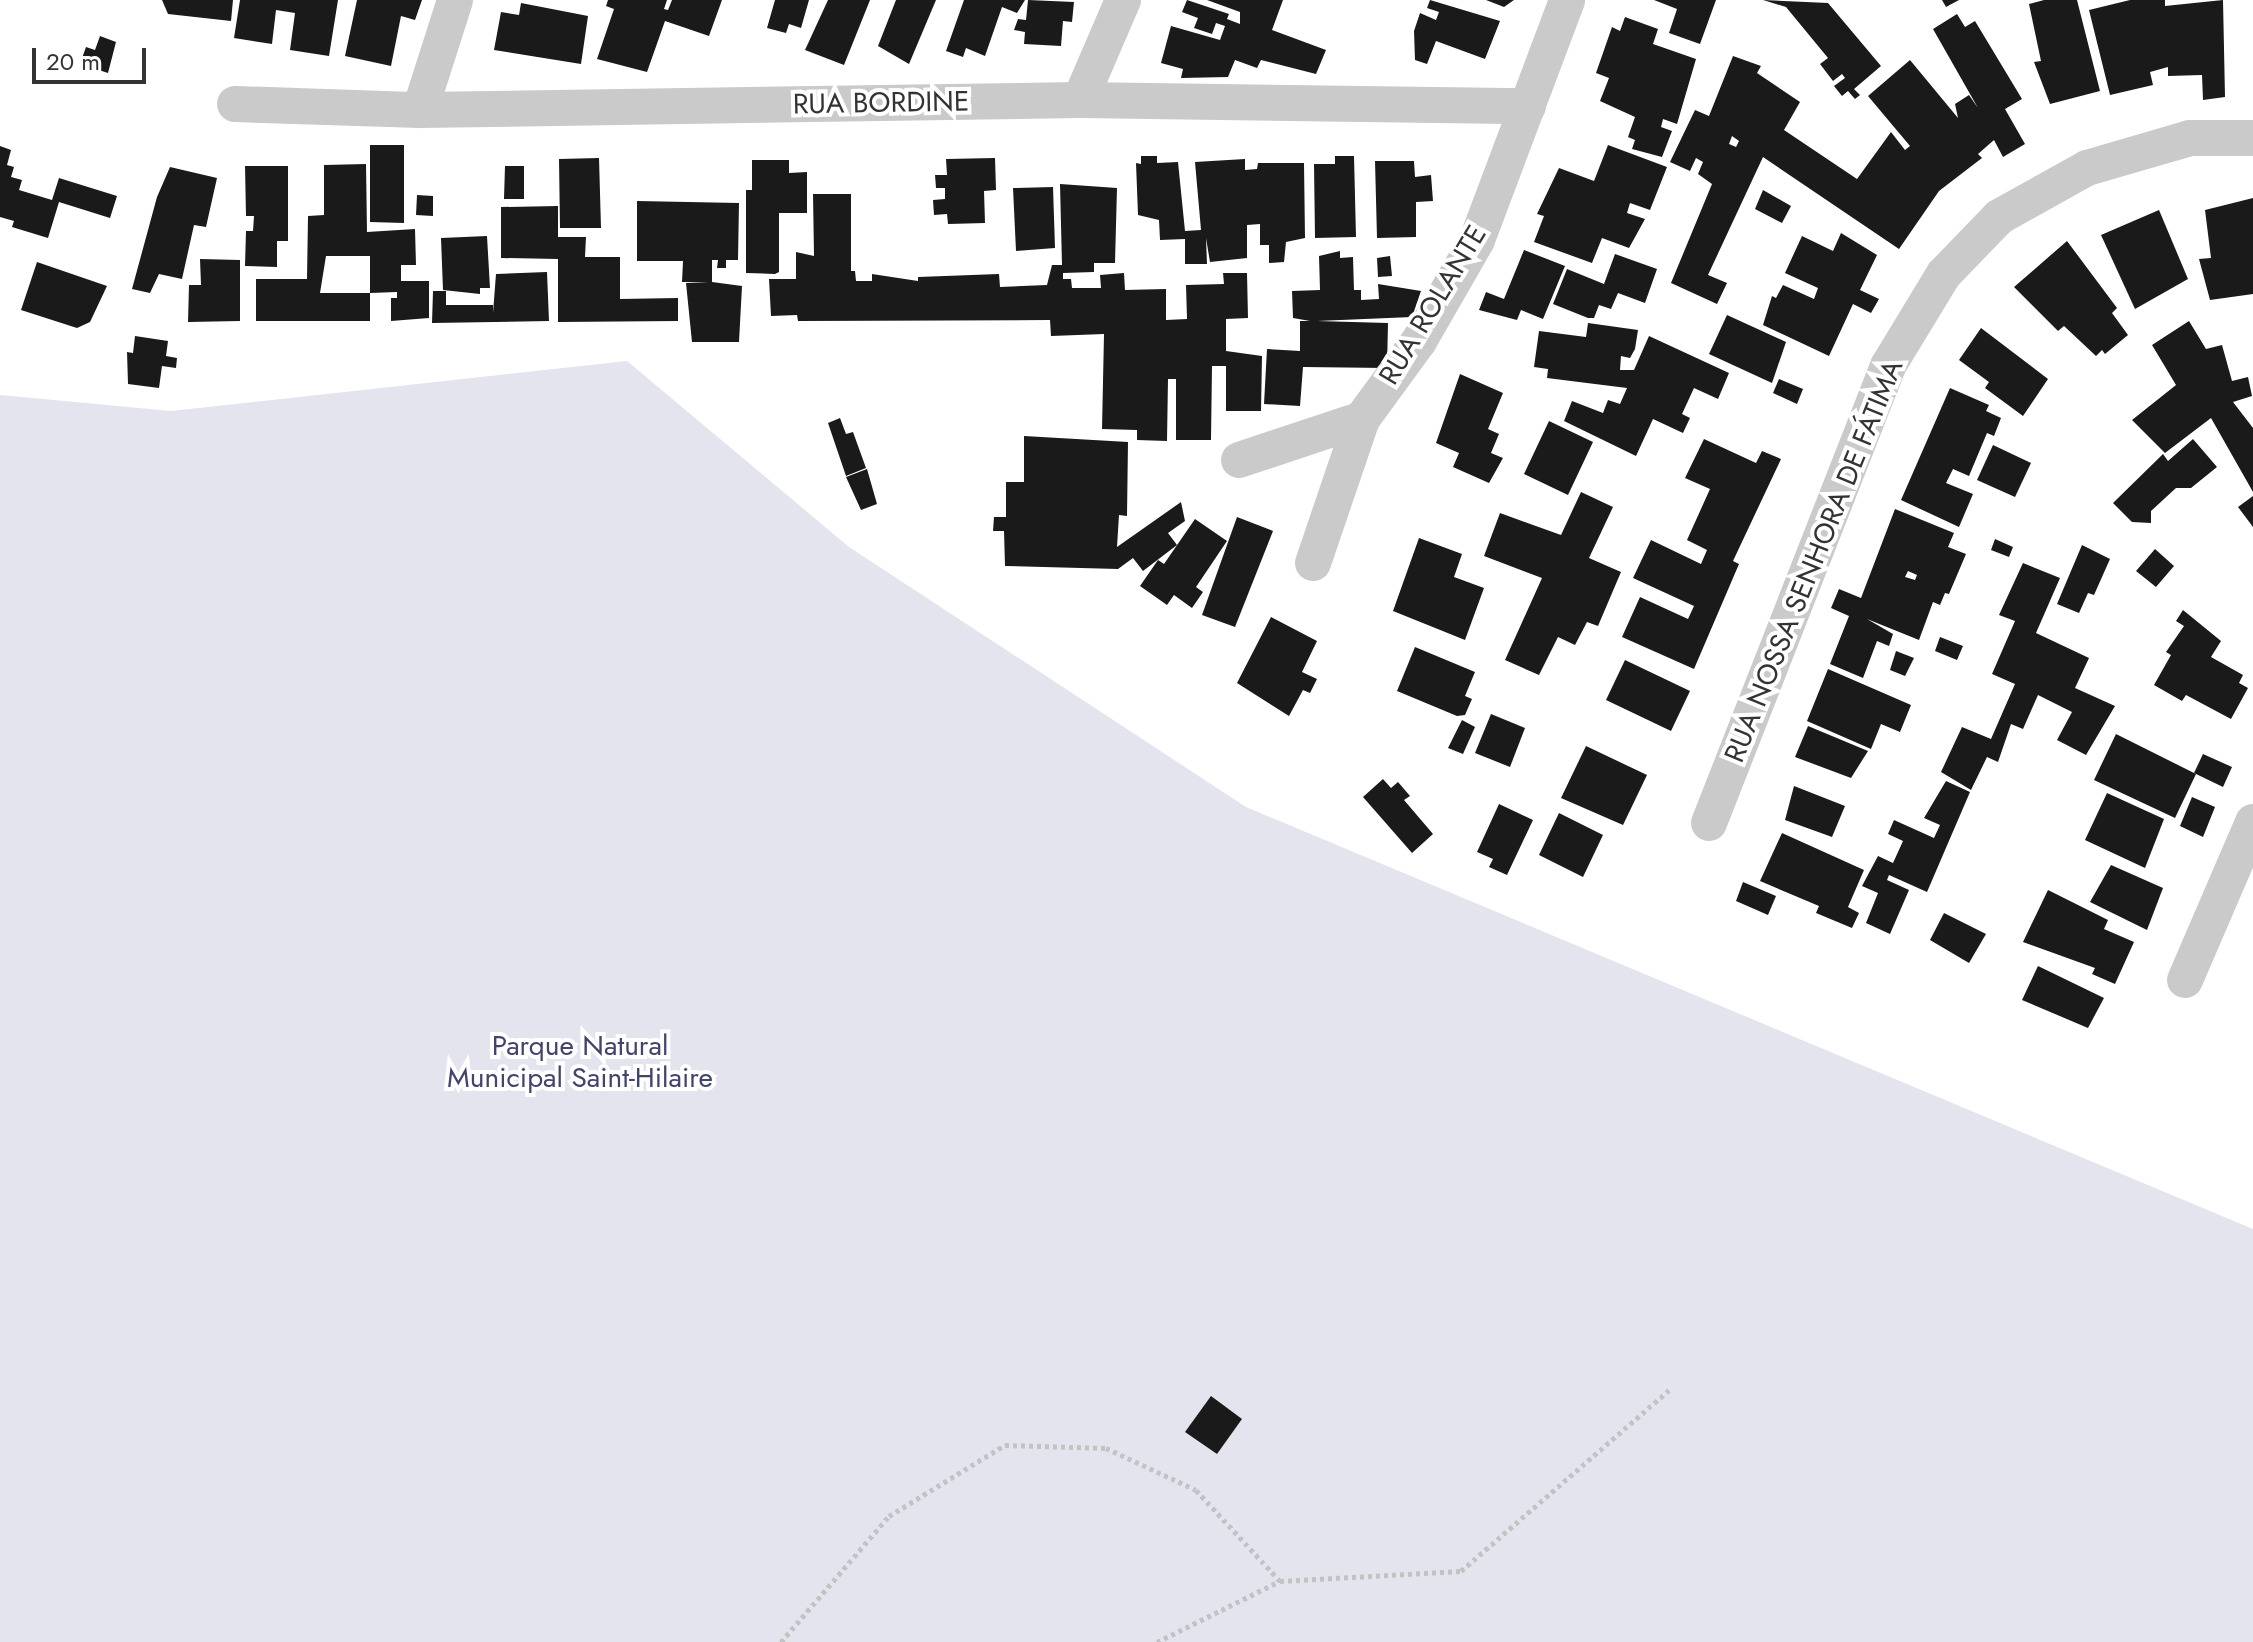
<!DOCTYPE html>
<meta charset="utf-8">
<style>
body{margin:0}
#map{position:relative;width:2253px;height:1642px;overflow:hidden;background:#fff;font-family:Jost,sans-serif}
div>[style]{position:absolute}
.green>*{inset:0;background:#e3e4ee}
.building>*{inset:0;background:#1a1a1a}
.path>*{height:5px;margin-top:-2.5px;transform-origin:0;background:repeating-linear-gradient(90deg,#c3c3c3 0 4px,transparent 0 8px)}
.minor>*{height:36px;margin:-18px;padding:0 18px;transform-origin:18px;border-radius:18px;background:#cacaca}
span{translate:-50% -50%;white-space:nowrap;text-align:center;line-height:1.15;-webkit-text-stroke:8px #fff;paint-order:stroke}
.street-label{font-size:28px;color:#333}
.park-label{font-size:28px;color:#41456e}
.scale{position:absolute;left:32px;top:48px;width:114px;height:36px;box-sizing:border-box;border:4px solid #333;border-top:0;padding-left:10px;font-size:24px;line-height:28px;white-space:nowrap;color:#333;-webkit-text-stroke:6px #fff;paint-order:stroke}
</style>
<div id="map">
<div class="green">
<i style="clip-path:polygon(627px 361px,849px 547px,1246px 807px,2253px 1229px,2253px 1642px,0 1642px,0 395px,171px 411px)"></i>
</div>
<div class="building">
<i style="clip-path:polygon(162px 0,233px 0,231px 21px,168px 14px)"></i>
<i style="clip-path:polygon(240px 0,338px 0,329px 56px,290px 50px,295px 13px,276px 10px,272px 44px,234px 38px)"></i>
<i style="clip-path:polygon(357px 0,422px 0,415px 20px,401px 16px,391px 66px,345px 56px)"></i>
<i style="clip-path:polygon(608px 0,667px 0,664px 9px,668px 10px,672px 0,722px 0,709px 36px,665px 21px,647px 72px,597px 59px,614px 9px,606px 6px)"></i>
<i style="clip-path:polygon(775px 0,809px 0,801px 28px,789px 24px,786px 33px,767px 28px)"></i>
<i style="clip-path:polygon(828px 0,870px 0,844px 65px,805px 50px)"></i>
<i style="clip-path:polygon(896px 0,936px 0,909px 64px,878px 46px)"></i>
<i style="clip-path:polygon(964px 0,1025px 0,1017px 13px,1002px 7px,985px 56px,966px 48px,963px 57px,946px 51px)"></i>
<i style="clip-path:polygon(1028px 0,1074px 2px,1072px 22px,1063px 21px,1061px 46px,1024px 44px,1025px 32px,1014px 30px,1018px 19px,1026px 20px)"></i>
<i style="clip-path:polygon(1187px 0,1229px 14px,1227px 19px,1240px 24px,1240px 12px,1207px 0,1283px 0,1272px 30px,1326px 50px,1316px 74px,1261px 60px,1257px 68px,1235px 60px,1228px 77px,1181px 78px,1183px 69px,1161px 63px,1171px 26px,1220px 40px,1225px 26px,1216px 23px,1212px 34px,1194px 28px,1198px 18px,1182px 12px)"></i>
<i style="clip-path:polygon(1430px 0,1500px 21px,1485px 59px,1436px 41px,1427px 64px,1415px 60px,1414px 31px,1420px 13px,1436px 20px,1439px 12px,1427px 8px)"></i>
<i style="clip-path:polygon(1486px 0,1514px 0,1504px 7px)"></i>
<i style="clip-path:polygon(1654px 0,1716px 0,1700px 44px,1669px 33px,1677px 9px)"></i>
<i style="clip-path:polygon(1763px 0,1828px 3px,1881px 66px,1854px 89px,1860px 95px,1855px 99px,1848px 91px,1842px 96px,1834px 86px,1845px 78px,1842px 74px,1833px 81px,1820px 64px,1828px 58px,1786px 7px)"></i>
<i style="clip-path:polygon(1942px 0,1959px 0,1946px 7px)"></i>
<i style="clip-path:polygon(2044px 0,2077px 0,2100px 91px,2050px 104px,2034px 62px,2041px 61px,2029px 4px)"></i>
<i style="clip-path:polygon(2130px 0,2165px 0,2165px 6px,2223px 0,2225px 97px,2203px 100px,2202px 75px,2168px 76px,2168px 67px,2150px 72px,2153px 85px,2110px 95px,2089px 10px)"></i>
<i style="clip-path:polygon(521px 3px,588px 16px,581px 64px,494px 50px,501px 12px,519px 15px)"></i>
<i style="clip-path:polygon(evenodd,1957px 14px,1965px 27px,1975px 21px,2022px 99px,2005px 109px,2025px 144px,2003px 157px,1994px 140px,1978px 154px,1982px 158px,1939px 191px,1899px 249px,1763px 157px,1708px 275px,1727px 283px,1717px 304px,1671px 283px,1712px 184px,1698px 174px,1703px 162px,1696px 158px,1690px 171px,1670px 162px,1695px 110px,1709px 116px,1733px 56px,1761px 66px,1757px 73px,1800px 102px,1784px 130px,1857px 179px,1891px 132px,1905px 150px,1910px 146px,1868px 96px,1910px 60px,1958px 118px,1955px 104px,1969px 95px,1978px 108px,1933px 29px,1957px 14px,1732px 136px,1739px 141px,1736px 147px,1729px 144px,1732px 136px)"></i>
<i style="clip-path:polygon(1625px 17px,1658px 29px,1653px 44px,1696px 59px,1677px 124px,1663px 119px,1661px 127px,1672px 131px,1662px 157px,1632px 149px,1635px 140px,1628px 137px,1635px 117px,1600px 101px,1609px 78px,1596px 73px,1612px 27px,1620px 31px)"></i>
<i style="clip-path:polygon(100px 36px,116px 42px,108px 73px,80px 64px,86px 47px,95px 50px)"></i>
<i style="clip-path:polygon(370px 145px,404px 145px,404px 223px,370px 222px)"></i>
<i style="clip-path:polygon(1608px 145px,1667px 167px,1650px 210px,1630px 203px,1627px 213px,1645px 219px,1629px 248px,1602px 238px,1592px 263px,1534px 242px,1544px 216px,1537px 214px,1559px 168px,1594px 181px)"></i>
<i style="clip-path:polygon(0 146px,11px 150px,7px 165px,14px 167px,11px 177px,22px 180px,19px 190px,52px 200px,59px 178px,117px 196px,110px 218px,59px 202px,48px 238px,12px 227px,14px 221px,0 217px)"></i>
<i style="clip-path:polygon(1141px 156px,1157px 156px,1157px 163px,1178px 162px,1185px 231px,1201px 230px,1195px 162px,1245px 159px,1245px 170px,1257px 169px,1258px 163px,1304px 163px,1305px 238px,1286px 242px,1284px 262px,1269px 263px,1269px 245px,1260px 245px,1260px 224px,1247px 225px,1247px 258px,1210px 262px,1206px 238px,1207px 264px,1185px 264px,1185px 239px,1160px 240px,1159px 220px,1138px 215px,1136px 163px,1141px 164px)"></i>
<i style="clip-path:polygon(1335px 156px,1354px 156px,1356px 237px,1315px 238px,1314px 164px,1335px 164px)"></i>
<i style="clip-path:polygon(599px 158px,601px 228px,560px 228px,559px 159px)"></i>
<i style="clip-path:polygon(995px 158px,996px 190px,984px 191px,985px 223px,948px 224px,947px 214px,934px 215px,933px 200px,945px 199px,945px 188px,936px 188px,935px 175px,947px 175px,946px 159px)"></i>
<i style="clip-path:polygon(752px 160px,789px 160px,789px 173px,807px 172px,807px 213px,779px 213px,779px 272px,775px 274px,746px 273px,746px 190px,752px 190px)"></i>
<i style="clip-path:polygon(1375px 161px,1414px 161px,1415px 177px,1431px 175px,1433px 201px,1416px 202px,1416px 237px,1377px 238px)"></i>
<i style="clip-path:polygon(366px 164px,367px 232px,415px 229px,416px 265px,401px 265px,401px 281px,429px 281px,429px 318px,391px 321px,391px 298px,397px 298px,397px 292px,370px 293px,370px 256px,326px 256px,320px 293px,370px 293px,370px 321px,256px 321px,256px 279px,307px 279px,308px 216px,324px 215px,324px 165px)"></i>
<i style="clip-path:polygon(245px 166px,288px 166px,288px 241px,277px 241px,277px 267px,245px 266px,246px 231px,253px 231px,254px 216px,246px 216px)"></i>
<i style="clip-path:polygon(505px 166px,524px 166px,524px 199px,504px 199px)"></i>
<i style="clip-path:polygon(170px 167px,217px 178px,206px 227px,194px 225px,182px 279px,159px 274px,150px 293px,132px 289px,157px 197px)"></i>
<i style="clip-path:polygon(1060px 184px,1117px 188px,1115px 263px,1094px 263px,1094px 272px,1063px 273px,1063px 279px,1071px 279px,1072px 288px,1101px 288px,1100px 275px,1124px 273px,1125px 290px,1166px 289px,1166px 320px,1187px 319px,1186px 285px,1224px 284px,1223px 273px,1247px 273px,1248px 318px,1226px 319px,1226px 351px,1262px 356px,1261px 411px,1226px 411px,1226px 366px,1212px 366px,1211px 440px,1176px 440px,1176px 379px,1168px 379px,1167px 441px,1137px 440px,1137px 430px,1102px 429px,1104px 334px,1051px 336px,1050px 320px,798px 321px,797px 315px,771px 316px,769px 279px,796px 279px,796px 252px,814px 256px,813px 194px,851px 194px,851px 271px,855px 271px,856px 281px,872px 281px,872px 274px,918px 281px,918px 277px,999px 274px,1000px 287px,1047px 285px,1052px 265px,1062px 265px)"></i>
<i style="clip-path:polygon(1053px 187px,1055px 248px,1016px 251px,1013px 188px)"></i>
<i style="clip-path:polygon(1763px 190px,1791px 206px,1782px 223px,1755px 209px)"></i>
<i style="clip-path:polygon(417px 195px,433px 196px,433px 216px,416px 215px)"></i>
<i style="clip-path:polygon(2253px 198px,2253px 294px,2210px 300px,2199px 259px,2211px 258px,2205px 210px)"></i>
<i style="clip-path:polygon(637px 201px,739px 203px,738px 260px,726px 260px,726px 268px,717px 268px,718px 260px,712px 260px,712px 282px,742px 286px,739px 342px,692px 342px,686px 283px,709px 282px,682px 282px,683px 261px,637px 261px)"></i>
<i style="clip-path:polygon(558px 206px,558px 237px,586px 237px,585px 257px,620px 257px,620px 299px,678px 298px,678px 321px,558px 322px,558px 259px,501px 258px,501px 207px)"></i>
<i style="clip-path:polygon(2159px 210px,2188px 279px,2135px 309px,2101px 235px)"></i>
<i style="clip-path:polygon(1841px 233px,1877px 255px,1860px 290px,1879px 299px,1871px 313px,1853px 304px,1829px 356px,1763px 325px,1772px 296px,1776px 298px,1783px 285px,1814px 299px,1818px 288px,1785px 273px,1802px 236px,1833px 251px)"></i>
<i style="clip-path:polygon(487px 236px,490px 288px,480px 288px,480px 294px,443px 290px,441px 238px)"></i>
<i style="clip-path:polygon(2067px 241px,2117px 308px,2112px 313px,2128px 335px,2105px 354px,2102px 350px,2096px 356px,2064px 326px,2058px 331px,2014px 287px)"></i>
<i style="clip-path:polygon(1524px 250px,1565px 266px,1543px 319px,1521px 310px,1517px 320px,1479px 310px,1486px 292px,1504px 299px)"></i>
<i style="clip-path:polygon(1340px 251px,1340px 258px,1353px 257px,1354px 290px,1361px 290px,1361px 300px,1379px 299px,1378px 284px,1421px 291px,1412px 317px,1317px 321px,1388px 323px,1387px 368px,1303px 367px,1300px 406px,1264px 404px,1267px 349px,1300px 351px,1300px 321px,1310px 321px,1293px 318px,1292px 291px,1320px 290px,1319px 256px)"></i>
<i style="clip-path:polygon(1615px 254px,1657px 269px,1645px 303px,1618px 293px,1611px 309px,1599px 305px,1594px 318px,1588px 318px,1553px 304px,1567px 269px,1604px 284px)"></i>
<i style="clip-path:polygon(1390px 256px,1392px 276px,1378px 277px,1377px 258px)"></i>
<i style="clip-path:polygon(200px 259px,240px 260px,240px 321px,188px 322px,189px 285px,201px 285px)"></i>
<i style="clip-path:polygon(37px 262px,107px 286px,90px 322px,77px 328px,21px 310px)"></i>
<i style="clip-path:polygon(547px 272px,549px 321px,432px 323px,433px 291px,446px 291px,446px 305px,493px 305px,493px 313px,496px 274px)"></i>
<i style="clip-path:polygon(1727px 315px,1786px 342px,1772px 383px,1709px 354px)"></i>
<i style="clip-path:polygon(2189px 321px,2206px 349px,2222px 345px,2232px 381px,2248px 377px,2252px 396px,2233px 402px,2253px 428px,2253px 492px,2211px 418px,2165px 453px,2132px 420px,2176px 385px,2152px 345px)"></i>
<i style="clip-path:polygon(1588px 323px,1638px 330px,1635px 349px,1630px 358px,1621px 356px,1620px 370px,1634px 370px,1649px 336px,1729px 373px,1718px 399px,1694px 388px,1682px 414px,1690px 418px,1683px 433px,1653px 419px,1636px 456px,1564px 421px,1572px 401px,1603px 413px,1608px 400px,1620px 404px,1627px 388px,1547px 378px,1548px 369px,1534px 367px,1539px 331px,1586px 337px)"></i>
<i style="clip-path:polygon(1981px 328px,2048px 379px,2023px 416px,1985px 388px,1989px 382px,1959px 360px)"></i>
<i style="clip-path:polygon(135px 336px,168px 341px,166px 356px,177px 358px,176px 368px,162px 366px,159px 388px,128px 384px,127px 352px,133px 353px)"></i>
<i style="clip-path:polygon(1460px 374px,1503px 393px,1488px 429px,1499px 434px,1491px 453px,1503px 458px,1489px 483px,1453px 467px,1459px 453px,1436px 443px)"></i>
<i style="clip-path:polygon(1779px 379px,1803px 389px,1797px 404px,1773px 393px)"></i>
<i style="clip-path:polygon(1950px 388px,1989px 405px,1986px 411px,2001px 418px,1994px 436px,1987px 433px,1969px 476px,1953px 469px,1946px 483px,1973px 494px,1959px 527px,1901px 500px)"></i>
<i style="clip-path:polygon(840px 418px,846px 434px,853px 432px,866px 468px,846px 476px,828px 423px)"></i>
<i style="clip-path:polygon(1549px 421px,1593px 442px,1568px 495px,1524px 474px)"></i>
<i style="clip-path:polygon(1024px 436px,1128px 442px,1127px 516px,1119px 515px,1117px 547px,1181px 502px,1185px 521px,1168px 533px,1177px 545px,1143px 571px,1133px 558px,1118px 569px,1005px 566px,1004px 531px,993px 531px,994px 517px,1006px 517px,1006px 482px,1024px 482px)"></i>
<i style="clip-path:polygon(1704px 439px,1756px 463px,1762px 451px,1781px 459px,1733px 561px,1739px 564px,1694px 669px,1622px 637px,1640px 597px,1688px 619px,1694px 606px,1633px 578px,1651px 540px,1701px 564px,1707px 550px,1687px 540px,1710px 489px,1685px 478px)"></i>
<i style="clip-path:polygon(2193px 439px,2217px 467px,2191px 488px,2176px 488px,2151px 511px,2151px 523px,2132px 522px,2113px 503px,2163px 454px,2168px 461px)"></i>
<i style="clip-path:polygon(1993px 445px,2031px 463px,2015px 497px,1977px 480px)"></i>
<i style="clip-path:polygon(867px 469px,877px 504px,861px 510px,846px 477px)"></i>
<i style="clip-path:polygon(1581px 492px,1613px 507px,1589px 558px,1621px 572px,1598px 626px,1587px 622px,1575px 645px,1558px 637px,1539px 675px,1505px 660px,1542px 578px,1484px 556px,1500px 513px,1561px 535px)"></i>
<i style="clip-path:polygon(2253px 496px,2253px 527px,2238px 507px)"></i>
<i style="clip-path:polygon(evenodd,1895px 509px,1954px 533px,1948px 547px,1966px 554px,1949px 594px,1945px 593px,1940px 605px,1933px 602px,1919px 640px,1867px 619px,1893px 634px,1889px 646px,1877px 641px,1863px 678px,1830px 664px,1849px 616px,1831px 608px,1839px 589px,1861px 598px,1895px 509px,1908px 571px,1917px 575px,1915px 580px,1905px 577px,1908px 571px)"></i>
<i style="clip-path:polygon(1237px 517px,1273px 531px,1235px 627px,1202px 615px)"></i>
<i style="clip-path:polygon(1195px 519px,1227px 541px,1196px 587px,1203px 592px,1192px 608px,1174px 595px,1167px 605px,1140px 586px,1158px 560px,1164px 564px)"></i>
<i style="clip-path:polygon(1419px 538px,1462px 554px,1454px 577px,1484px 588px,1465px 640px,1393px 611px)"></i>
<i style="clip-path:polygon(1995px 539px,2013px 547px,2009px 557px,1991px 550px)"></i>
<i style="clip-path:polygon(2082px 545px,2110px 559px,2094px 595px,2088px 593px,2079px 613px,2057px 604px)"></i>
<i style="clip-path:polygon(2155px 549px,2174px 566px,2156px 587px,2136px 571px)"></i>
<i style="clip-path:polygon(2023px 563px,2060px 578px,2036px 633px,2089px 658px,2075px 688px,2115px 706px,2086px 755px,2057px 740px,2072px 712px,2038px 695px,2023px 729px,2011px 724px,1998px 762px,1987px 757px,1971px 790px,1941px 772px,1962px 727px,1991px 739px,2015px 684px,1992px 674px,2015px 621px,1999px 615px)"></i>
<i style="clip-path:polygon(2183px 610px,2221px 641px,2211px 657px,2243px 675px,2239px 683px,2248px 688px,2231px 719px,2186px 695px,2182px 701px,2154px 685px,2171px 655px,2166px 652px,2184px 626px,2176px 621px)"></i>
<i style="clip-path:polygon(1271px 617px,1317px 641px,1302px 672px,1317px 679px,1310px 693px,1303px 690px,1289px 716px,1237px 683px)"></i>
<i style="clip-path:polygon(1940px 637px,1963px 646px,1957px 660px,1935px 651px)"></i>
<i style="clip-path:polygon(1415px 647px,1475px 672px,1465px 696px,1472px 699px,1465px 715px,1457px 716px,1397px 691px)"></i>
<i style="clip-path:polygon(1896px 651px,1914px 658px,1905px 676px,1890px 670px)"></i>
<i style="clip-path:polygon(1625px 660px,1690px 691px,1671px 731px,1606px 700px)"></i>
<i style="clip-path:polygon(1828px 669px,1911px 705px,1900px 732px,1881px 724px,1871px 749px,1807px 721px)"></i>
<i style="clip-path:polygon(1491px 714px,1525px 728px,1510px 767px,1475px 753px)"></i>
<i style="clip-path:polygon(1462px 720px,1475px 727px,1463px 754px,1448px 748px)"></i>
<i style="clip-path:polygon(1808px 726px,1868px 751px,1851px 778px,1795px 757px)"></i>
<i style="clip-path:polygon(2116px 734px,2196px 774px,2175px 818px,2094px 780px)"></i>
<i style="clip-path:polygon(1586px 746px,1647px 775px,1623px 825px,1561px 798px)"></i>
<i style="clip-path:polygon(2203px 754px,2232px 767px,2223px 787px,2194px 773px)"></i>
<i style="clip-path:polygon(1383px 779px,1391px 788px,1398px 782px,1410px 796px,1404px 800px,1433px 834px,1412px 853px,1363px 797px)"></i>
<i style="clip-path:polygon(1946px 781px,1970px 792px,1927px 892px,1889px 875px,1887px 880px,1909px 890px,1890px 934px,1866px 923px,1878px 893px,1862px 886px,1878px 856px,1893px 863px,1903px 841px,1888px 834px,1894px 820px,1934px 838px,1940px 825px,1924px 818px)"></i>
<i style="clip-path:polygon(1794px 786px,1845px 806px,1832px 837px,1785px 820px)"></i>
<i style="clip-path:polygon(2107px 793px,2164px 819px,2145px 868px,2085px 840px)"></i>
<i style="clip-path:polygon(2192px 797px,2215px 807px,2203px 837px,2180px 826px)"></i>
<i style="clip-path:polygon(1499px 804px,1533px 820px,1507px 875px,1489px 867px,1493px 859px,1477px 852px)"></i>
<i style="clip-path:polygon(1559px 813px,1603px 835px,1583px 877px,1539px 855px)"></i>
<i style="clip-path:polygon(1782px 833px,1864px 870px,1848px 907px,1859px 913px,1852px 928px,1816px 913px,1819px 906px,1760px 881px)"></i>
<i style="clip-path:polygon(2111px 865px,2163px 888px,2147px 930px,2090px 902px)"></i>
<i style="clip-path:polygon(1743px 882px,1776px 896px,1768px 915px,1736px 901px)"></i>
<i style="clip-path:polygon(2048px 890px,2108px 920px,2104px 929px,2134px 942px,2115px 984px,2092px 974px,2095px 968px,2023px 942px)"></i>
<i style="clip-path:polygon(1944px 913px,1986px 934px,1969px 963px,1930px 940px)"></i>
<i style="clip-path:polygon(2038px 966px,2104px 998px,2088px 1028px,2022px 1000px)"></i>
<i style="clip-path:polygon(1211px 1396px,1242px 1419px,1217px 1454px,1185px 1432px)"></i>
</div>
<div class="path">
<i style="left:781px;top:1642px;width:166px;rotate:-49.4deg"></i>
<i style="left:889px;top:1516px;width:136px;rotate:-31.5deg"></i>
<i style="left:1005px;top:1445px;width:101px;rotate:1.7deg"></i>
<i style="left:1106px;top:1448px;width:99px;rotate:25deg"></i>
<i style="left:1196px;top:1490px;width:124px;rotate:47.3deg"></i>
<i style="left:1157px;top:1642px;width:137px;rotate:-26.4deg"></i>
<i style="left:1280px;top:1581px;width:181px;rotate:-3.2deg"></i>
<i style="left:1461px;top:1571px;width:276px;rotate:-41deg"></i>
</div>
<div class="minor">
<i style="left:1080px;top:100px;width:109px;rotate:-66.7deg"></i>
<i style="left:235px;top:104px;width:185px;rotate:1.9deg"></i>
<i style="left:420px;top:110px;width:660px;rotate:-0.87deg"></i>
<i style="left:1080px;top:100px;width:448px;rotate:0.8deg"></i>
<i style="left:420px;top:110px;width:115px;rotate:-72.3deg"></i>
<i style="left:1239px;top:460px;width:130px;rotate:-18.4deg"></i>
<i style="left:1313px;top:563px;width:152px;rotate:-71.2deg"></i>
<i style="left:1362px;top:419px;width:97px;rotate:-53.8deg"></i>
<i style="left:1419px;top:341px;width:116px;rotate:-60.1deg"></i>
<i style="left:1477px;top:240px;width:256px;rotate:-69.4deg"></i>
<i style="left:1709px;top:823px;width:491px;rotate:-68.6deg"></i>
<i style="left:1888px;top:366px;width:108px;rotate:-58.7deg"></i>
<i style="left:1944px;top:274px;width:79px;rotate:-46deg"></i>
<i style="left:1999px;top:217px;width:101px;rotate:-29.1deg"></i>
<i style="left:2087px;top:168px;width:107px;rotate:-16.2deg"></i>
<i style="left:2190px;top:138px;width:63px"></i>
<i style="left:2185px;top:980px;width:172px;rotate:-66.7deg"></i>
</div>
<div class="street-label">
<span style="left:881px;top:103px;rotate:-1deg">RUA BORDINE</span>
<span style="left:1433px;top:305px;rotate:-59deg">RUA ROLANTE</span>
<span style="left:1814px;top:561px;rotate:-68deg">RUA NOSSA SENHORA DE FÁTIMA</span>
</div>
<div class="park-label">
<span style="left:580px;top:1062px">Parque Natural<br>Municipal Saint-Hilaire</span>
</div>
<div class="scale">20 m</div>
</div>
